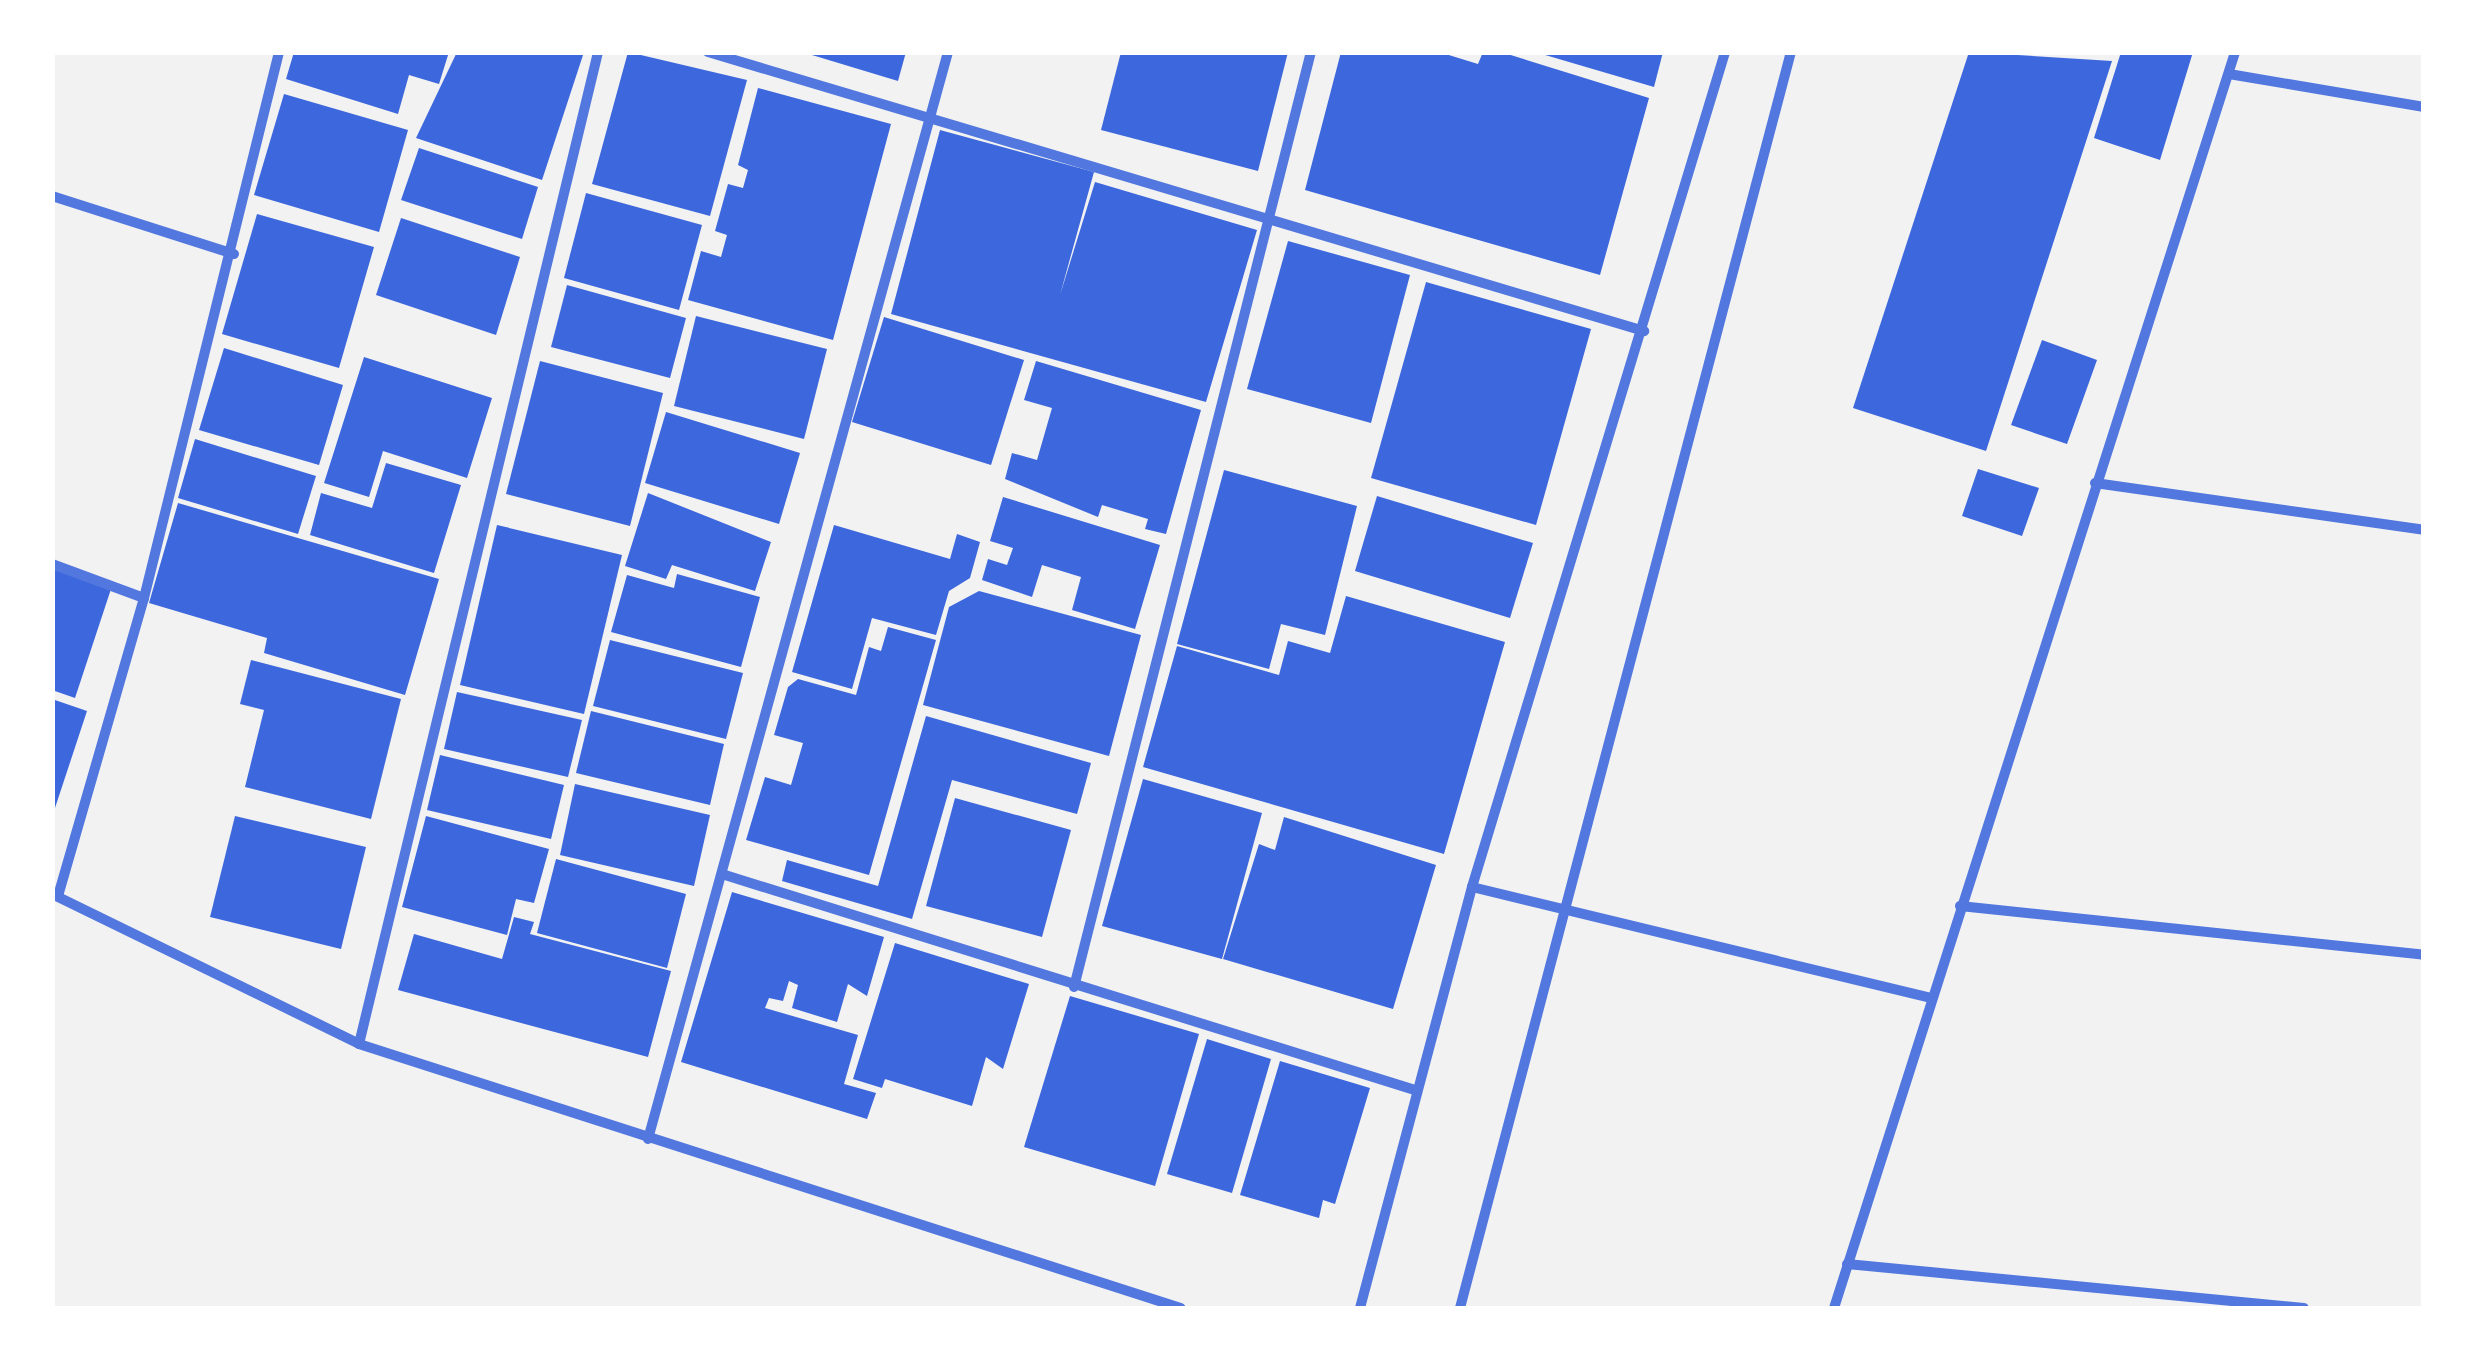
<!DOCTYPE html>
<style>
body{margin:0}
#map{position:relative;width:2476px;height:1361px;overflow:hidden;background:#f2f2f2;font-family:"Exo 2",sans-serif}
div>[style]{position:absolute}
.building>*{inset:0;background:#3d67dc}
.minor>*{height:10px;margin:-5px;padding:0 5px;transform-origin:5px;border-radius:5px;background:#5277de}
span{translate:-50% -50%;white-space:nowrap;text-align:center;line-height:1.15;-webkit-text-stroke:8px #fff;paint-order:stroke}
.frame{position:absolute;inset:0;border:55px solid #fff;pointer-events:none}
</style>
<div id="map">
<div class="building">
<i style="clip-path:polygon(294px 52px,449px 52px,439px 84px,409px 75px,398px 114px,286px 79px)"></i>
<i style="clip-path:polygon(457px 52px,584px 52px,542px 180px,416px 138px)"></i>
<i style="clip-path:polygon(628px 52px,747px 80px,710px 216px,592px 184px)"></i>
<i style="clip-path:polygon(802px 52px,906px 52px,898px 81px)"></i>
<i style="clip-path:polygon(1121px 52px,1288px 52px,1258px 171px,1101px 130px)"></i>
<i style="clip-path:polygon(1341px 52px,1439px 52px,1478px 64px,1483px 52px,1501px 52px,1649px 98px,1600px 275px,1305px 190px)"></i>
<i style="clip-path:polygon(1535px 52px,1663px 52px,1654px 87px)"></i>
<i style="clip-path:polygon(1969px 52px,2112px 61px,1986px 451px,1853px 408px)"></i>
<i style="clip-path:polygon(2121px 52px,2193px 52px,2160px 160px,2094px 138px)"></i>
<i style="clip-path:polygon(758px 88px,891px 124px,833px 340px,688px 300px,701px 251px,721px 257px,727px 235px,715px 231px,728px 184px,743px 188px,748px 170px,738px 165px)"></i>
<i style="clip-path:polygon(284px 94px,408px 130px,379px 232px,254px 195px)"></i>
<i style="clip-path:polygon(940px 130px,1094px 172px,1060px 295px,1095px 182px,1257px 230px,1206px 402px,891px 314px)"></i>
<i style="clip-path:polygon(419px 148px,538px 187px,522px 239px,401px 200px)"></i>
<i style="clip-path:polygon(586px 193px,702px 225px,679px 310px,564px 278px)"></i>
<i style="clip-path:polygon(257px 214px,374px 247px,339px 368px,222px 334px)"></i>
<i style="clip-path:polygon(401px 218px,520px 257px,496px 335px,376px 295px)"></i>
<i style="clip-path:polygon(1288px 241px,1410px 275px,1371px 423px,1247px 389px)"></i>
<i style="clip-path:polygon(1426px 282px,1591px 329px,1536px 525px,1371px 478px)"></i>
<i style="clip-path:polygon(567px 285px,686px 318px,670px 378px,551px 347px)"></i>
<i style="clip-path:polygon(696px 316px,827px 349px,804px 439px,674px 406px)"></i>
<i style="clip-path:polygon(884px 317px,1024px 360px,991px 465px,852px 422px)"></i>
<i style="clip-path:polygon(2042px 340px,2097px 360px,2067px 444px,2011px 425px)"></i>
<i style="clip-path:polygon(224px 348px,343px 385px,319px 465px,199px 430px)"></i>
<i style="clip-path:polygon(364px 357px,492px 398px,467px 478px,383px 451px,369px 497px,324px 483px)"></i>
<i style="clip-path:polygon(540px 361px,663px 393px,630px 526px,506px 494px)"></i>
<i style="clip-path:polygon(1036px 361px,1201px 410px,1166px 534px,1145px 529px,1148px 519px,1102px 505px,1098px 517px,1005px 479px,1012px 453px,1037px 460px,1052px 408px,1024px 400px)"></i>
<i style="clip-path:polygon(666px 412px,800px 453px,779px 524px,645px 483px)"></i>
<i style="clip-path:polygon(195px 439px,316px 476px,298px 534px,178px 498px)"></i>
<i style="clip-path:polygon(386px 463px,461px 485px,434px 573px,310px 535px,321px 493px,372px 508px)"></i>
<i style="clip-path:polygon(1978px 469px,2039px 488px,2022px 536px,1962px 516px)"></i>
<i style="clip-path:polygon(1224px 470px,1357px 506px,1325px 635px,1281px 624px,1269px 669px,1177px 644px)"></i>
<i style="clip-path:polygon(648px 493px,771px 542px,755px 591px,672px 565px,666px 579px,625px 566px)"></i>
<i style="clip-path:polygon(1377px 496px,1533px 543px,1510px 618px,1355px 571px)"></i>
<i style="clip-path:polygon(1003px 497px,1160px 545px,1135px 629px,1072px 610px,1081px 577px,1042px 565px,1032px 597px,982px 580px,988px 559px,1007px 565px,1013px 548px,990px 541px)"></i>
<i style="clip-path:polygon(178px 503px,439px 579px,405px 695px,264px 653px,267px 638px,149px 603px)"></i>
<i style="clip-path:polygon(497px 525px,622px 555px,584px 714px,460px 685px)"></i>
<i style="clip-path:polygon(834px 525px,950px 559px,957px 534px,980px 542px,970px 578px,949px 591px,936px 635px,872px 618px,852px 689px,792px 672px)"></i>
<i style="clip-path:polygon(52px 569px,111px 589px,75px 698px,52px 690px)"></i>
<i style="clip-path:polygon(677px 574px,760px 597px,741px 667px,611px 632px,627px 575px,674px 588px)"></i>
<i style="clip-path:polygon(979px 591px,1141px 635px,1109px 756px,923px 705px,949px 607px)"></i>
<i style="clip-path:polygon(1346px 596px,1505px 642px,1444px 854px,1143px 767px,1177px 646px,1279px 675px,1288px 641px,1330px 653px)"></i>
<i style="clip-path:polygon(888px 627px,936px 640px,869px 875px,746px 840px,765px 777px,791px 785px,803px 743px,774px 735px,788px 687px,798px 679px,856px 695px,869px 647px,881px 651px)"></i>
<i style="clip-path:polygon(610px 640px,743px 673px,726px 739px,593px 706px)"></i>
<i style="clip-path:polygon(251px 660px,401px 699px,371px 819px,245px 787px,264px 710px,240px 704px)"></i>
<i style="clip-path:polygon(457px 692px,582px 720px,568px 777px,444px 749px)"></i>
<i style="clip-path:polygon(52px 699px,87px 711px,53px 814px,52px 814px)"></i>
<i style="clip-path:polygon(591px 711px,724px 744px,710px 805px,576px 773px)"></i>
<i style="clip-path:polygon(926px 716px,1091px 763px,1077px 814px,952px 780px,912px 919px,782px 881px,787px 860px,878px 886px)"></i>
<i style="clip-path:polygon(440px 755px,564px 785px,551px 839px,427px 810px)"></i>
<i style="clip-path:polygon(1143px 779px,1262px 813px,1222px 959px,1102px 926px)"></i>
<i style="clip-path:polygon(575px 784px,710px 815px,694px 886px,560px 855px)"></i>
<i style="clip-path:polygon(955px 798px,1071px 830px,1042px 937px,926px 906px)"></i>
<i style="clip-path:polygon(235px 816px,366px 847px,341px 949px,210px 917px)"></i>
<i style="clip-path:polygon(426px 816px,549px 849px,534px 903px,516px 899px,507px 935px,402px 907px)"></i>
<i style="clip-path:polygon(1284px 817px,1436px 865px,1393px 1009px,1223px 959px,1259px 844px,1275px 850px)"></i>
<i style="clip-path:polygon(556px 859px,686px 894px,667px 968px,537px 933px)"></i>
<i style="clip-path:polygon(732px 892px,884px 937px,867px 996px,848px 984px,837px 1022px,792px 1008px,798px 985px,789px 981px,783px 1001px,769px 998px,765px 1008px,858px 1035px,844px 1084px,876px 1093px,867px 1119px,681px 1062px)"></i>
<i style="clip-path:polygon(514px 917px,534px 922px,530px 934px,671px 971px,648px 1057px,398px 990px,414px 934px,502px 959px)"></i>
<i style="clip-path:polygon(895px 943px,1029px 984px,1003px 1069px,986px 1057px,972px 1106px,885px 1079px,882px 1088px,853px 1079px)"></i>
<i style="clip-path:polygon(1070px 996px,1199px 1034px,1155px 1186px,1024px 1147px)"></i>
<i style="clip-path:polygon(1207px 1039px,1271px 1059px,1232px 1193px,1167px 1174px)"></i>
<i style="clip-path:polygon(1280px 1061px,1370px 1088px,1335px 1204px,1323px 1200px,1319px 1218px,1240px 1195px)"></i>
</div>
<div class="minor">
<i style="left:708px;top:52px;width:977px;rotate:16.6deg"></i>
<i style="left:2229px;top:74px;width:198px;rotate:9.6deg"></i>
<i style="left:52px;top:196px;width:191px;rotate:17.7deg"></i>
<i style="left:2095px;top:483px;width:332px;rotate:8.1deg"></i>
<i style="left:52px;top:564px;width:98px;rotate:20.3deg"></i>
<i style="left:725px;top:875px;width:723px;rotate:17.31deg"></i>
<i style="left:1472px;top:887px;width:473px;rotate:13.6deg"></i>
<i style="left:52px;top:894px;width:342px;rotate:26deg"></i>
<i style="left:359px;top:1044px;width:863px;rotate:17.81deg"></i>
<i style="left:58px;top:896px;width:310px;rotate:-73.9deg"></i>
<i style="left:144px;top:598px;width:562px;rotate:-76.11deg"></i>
<i style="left:1960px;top:906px;width:467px;rotate:6deg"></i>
<i style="left:1074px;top:987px;width:965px;rotate:-75.78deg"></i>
<i style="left:359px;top:1044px;width:1020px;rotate:-76.45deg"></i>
<i style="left:648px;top:1139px;width:1128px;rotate:-74.57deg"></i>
<i style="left:1847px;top:1264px;width:459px;rotate:5.5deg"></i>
<i style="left:1360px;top:1308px;width:436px;rotate:-75.1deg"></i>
<i style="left:1472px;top:887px;width:872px;rotate:-73.14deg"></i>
<i style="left:1460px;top:1308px;width:1299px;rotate:-75.24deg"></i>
<i style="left:1834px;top:1308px;width:1318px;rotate:-72.29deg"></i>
</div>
<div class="frame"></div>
</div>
